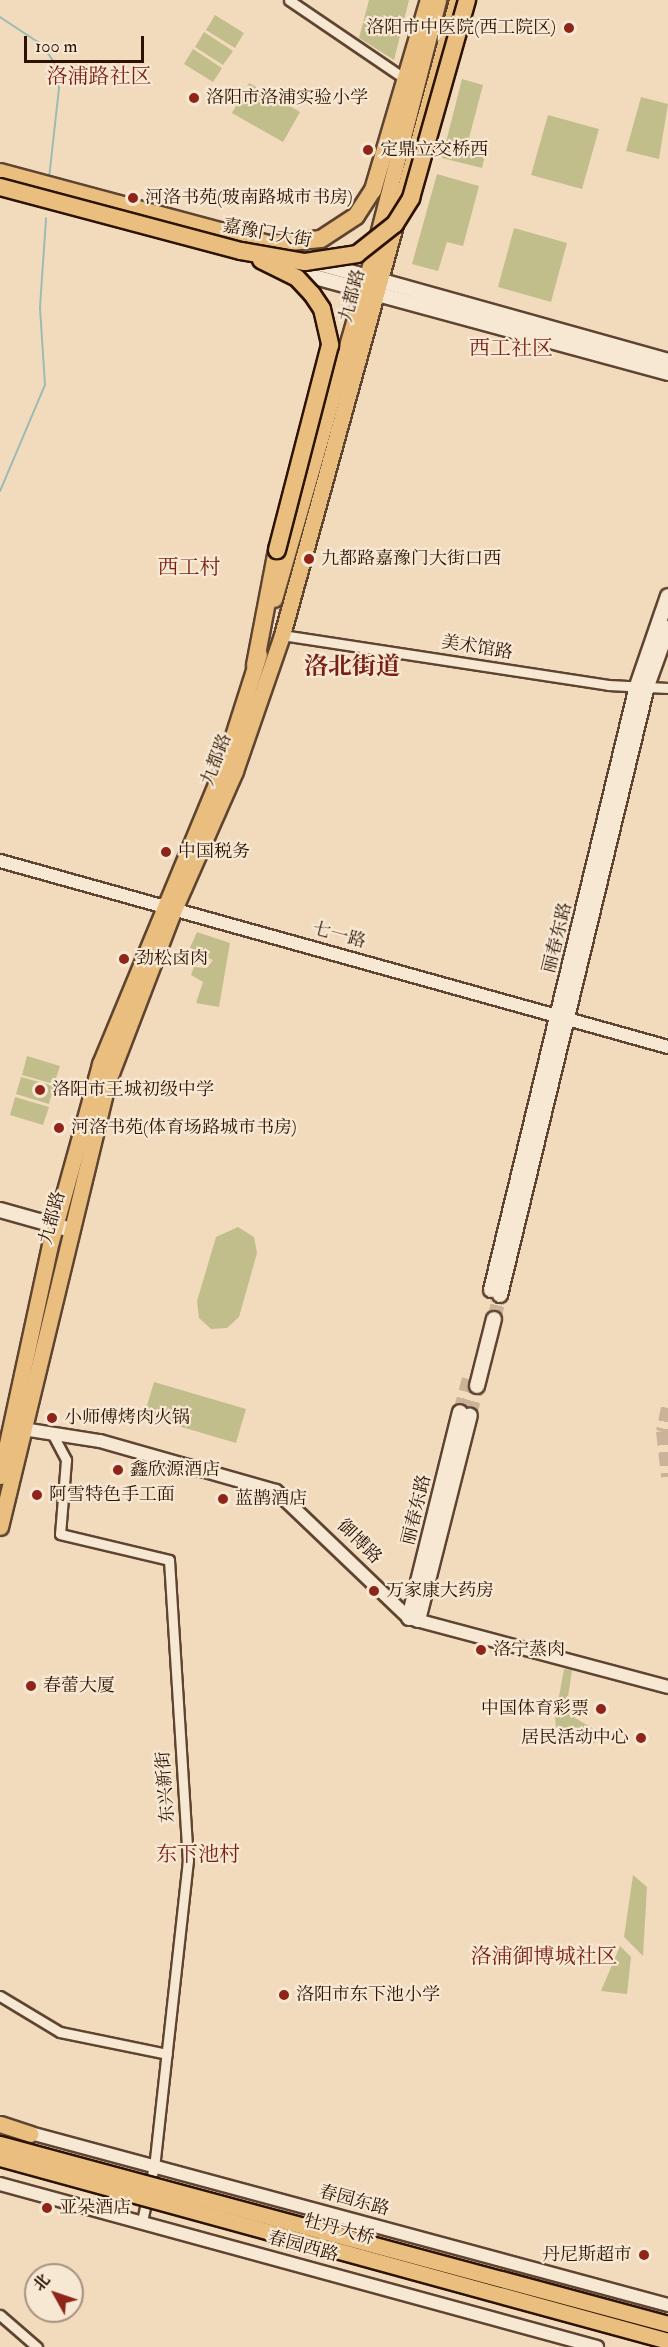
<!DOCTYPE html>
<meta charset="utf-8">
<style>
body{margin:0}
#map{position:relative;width:668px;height:2347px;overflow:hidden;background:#f2dbbd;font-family:"IM FELL Double Pica","Noto Serif SC",serif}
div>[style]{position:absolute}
.green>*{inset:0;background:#c2be8c}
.stream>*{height:2px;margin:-1px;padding:0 1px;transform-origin:1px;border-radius:1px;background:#9bbbb4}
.secondary-tunnel>*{height:14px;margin-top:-7px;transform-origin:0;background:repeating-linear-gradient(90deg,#cab398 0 14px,transparent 0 21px)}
.roads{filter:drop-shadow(2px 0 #5e4431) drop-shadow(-2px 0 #5e4431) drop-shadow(0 2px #5e4431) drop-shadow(0 -2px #5e4431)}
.minor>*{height:9px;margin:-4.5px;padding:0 4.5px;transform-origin:4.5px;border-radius:4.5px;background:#f7e8d4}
.tertiary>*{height:12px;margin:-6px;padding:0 6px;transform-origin:6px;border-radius:6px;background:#f7e8d4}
.secondary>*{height:14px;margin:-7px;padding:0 7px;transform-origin:7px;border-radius:7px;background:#f7e8d4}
.primary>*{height:15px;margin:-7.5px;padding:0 7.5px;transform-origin:7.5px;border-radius:7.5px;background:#e9be7e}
.trunk>*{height:16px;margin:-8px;padding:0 8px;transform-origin:8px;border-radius:8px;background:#e9be7e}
.bridges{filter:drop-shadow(2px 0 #2c1202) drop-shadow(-2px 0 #2c1202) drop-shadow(0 2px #2c1202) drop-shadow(0 -2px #2c1202)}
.primary-bridge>*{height:15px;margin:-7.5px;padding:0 7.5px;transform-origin:7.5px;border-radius:7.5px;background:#e9be7e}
.trunk-bridge>*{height:16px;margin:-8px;padding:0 8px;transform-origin:8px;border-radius:8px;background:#e9be7e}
.dots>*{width:16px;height:16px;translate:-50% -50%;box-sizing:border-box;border:3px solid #f7e8d4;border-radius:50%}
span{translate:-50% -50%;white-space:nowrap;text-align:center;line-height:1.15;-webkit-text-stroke:4.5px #f7e8d4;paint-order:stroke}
.poi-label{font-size:18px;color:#2c1202}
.right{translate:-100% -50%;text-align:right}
.left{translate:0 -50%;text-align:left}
.street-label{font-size:18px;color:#2c1202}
.quarter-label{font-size:21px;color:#7a1f14}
.district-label{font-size:24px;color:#7a1f14;font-weight:700}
.north{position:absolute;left:24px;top:2263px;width:60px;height:60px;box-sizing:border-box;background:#f7e8d4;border:2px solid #a69280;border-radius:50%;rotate:310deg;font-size:16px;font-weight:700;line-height:24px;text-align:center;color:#2c1202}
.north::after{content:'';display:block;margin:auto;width:21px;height:27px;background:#8f2418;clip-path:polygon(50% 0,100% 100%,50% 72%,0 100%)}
.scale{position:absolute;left:24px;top:36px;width:120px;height:27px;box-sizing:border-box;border:3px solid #2c1202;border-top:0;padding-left:8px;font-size:18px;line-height:21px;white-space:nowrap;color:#2c1202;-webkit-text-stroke:4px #f7e8d4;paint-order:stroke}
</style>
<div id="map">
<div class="green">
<i style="clip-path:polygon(369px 0,409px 0,394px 60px,359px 38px)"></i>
<i style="clip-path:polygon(215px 15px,244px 33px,235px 48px,206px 30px)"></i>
<i style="clip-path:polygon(204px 32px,233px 51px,223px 65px,195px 47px)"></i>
<i style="clip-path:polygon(193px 49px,222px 68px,213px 82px,184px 64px)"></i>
<i style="clip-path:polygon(462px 79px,483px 85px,468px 142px,487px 147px,482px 168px,442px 158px)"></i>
<i style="clip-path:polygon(249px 83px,300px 112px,283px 142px,232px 113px)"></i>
<i style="clip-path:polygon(641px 97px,668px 104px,659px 159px,626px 151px)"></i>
<i style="clip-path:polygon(548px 115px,599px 129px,582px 189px,531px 175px)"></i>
<i style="clip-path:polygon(437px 174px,479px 186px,463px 246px,447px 242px,438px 271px,412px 264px)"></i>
<i style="clip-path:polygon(514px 228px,567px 243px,551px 302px,498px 287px)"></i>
<i style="clip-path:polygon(197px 932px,230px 943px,219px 1007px,196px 1003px,203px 982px,191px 975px,194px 967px,207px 968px,213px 960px,189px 950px)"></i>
<i style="clip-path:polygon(27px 1056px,60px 1066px,54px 1084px,22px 1075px)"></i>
<i style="clip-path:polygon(21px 1077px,54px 1086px,49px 1104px,16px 1094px)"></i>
<i style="clip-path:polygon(15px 1097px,49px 1107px,43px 1125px,10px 1115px)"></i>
<i style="clip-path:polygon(238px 1227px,254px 1237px,257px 1253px,239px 1317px,227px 1328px,211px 1329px,199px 1318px,197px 1301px,216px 1237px)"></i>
<i style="clip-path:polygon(154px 1382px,246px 1409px,236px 1443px,144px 1416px)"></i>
<i style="clip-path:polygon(564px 1669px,572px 1670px,567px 1704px,575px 1718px,594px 1729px,595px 1743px,557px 1737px,555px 1718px)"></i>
<i style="clip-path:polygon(633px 1875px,647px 1887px,643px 1956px,624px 1937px)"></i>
<i style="clip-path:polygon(620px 1946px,631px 1957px,627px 1994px,601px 1991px)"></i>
</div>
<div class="stream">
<i style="left:0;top:17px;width:49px;rotate:33.4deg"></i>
<i style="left:41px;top:44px;width:24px;rotate:54deg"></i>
<i style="left:55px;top:63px;width:25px;rotate:81deg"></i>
<i style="left:59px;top:88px;width:91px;rotate:96.3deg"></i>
<i style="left:0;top:491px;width:115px;rotate:-67deg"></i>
<i style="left:45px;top:385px;width:78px;rotate:-93.7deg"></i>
<i style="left:40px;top:307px;width:89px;rotate:-86.1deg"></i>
</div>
<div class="secondary-tunnel">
<i style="left:494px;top:1319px;width:25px;rotate:-76deg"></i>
<i style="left:668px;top:1408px;width:24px;rotate:102deg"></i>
<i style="left:663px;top:1431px;width:46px;rotate:83.8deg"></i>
<i style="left:460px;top:1412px;width:34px;rotate:-75deg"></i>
<i style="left:470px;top:1415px;width:30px;rotate:-76deg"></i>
</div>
<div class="roads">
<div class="minor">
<i style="left:289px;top:0;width:132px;rotate:34.2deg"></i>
<i style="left:282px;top:635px;width:330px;rotate:8.7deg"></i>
<i style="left:608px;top:685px;width:60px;rotate:2.9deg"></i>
<i style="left:54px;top:1437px;width:26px;rotate:62deg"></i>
<i style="left:66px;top:1460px;width:74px;rotate:94.6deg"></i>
<i style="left:60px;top:1534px;width:112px;rotate:13.4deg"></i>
<i style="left:169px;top:1560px;width:301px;rotate:86.4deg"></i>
<i style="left:188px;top:1860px;width:308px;rotate:96.3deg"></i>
<i style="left:154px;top:2166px;width:56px;rotate:102.3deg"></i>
<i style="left:0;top:1996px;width:70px;rotate:31deg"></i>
<i style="left:60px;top:2032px;width:109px;rotate:11.6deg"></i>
<i style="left:0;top:2315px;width:49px;rotate:40.9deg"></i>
</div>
<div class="tertiary">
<i style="left:0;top:861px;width:693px;rotate:15.56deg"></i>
<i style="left:23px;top:1429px;width:78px;rotate:8.9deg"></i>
<i style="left:100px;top:1441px;width:183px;rotate:15.9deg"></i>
<i style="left:276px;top:1491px;width:184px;rotate:43.7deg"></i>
<i style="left:409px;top:1618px;width:268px;rotate:14.9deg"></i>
<i style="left:23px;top:2131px;width:668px;rotate:15.1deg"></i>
<i style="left:0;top:2184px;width:619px;rotate:15.27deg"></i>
</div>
<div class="secondary">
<i style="left:314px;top:262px;width:368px;rotate:15.6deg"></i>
<i style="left:289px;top:270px;width:393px;rotate:15.2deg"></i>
<i style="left:0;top:1210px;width:74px;rotate:15.7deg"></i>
<i style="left:491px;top:1290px;width:621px;rotate:-76.41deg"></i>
<i style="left:637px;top:686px;width:95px;rotate:-71deg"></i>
<i style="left:500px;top:1295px;width:626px;rotate:-76.43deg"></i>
<i style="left:647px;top:686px;width:62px;rotate:-70.1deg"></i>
<i style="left:477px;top:1386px;width:69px;rotate:-75.8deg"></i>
<i style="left:409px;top:1618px;width:212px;rotate:-76.1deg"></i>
<i style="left:418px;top:1620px;width:211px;rotate:-75.8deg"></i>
</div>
<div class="primary">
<i style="left:274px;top:599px;width:335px;rotate:-73.9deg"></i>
<i style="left:367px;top:277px;width:286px;rotate:-75.6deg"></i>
<i style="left:0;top:1476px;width:240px;rotate:-77.8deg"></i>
<i style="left:51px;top:1241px;width:184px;rotate:-74.5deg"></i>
<i style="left:100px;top:1064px;width:325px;rotate:-67.5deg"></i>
<i style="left:224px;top:764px;width:115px;rotate:-72.3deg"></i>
<i style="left:0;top:1527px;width:459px;rotate:-76.4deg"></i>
<i style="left:108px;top:1081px;width:179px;rotate:-69deg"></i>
<i style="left:172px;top:914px;width:156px;rotate:-66.2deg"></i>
<i style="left:235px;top:771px;width:144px;rotate:-70.9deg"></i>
<i style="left:282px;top:635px;width:659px;rotate:-74.59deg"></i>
<i style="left:0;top:2124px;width:32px;rotate:18deg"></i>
</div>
<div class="trunk">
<i style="left:0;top:172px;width:278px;rotate:15deg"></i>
<i style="left:269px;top:244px;width:52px;rotate:-5.5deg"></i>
<i style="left:321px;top:239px;width:42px;rotate:-33.3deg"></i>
<i style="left:356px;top:216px;width:31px;rotate:-57deg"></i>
<i style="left:373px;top:190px;width:198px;rotate:-73.6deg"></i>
<i style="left:255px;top:665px;width:117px;rotate:-79.2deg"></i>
</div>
</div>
<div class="bridges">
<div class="primary-bridge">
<i style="left:0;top:2144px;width:692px;rotate:15.08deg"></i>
<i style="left:0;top:2158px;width:693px;rotate:15.32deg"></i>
</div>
<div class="trunk-bridge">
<i style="left:0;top:187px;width:249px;rotate:14.9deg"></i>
<i style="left:241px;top:251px;width:65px;rotate:9.8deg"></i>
<i style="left:305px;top:262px;width:53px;rotate:-8.7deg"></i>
<i style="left:357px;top:254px;width:48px;rotate:-38.3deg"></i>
<i style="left:395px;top:224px;width:31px;rotate:-58deg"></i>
<i style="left:411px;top:198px;width:206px;rotate:-74.2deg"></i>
<i style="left:261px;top:260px;width:40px;rotate:26.6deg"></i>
<i style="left:297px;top:278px;width:22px;rotate:47deg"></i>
<i style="left:312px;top:294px;width:18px;rotate:56deg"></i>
<i style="left:322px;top:309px;width:37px;rotate:77deg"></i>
<i style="left:330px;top:345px;width:212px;rotate:104.5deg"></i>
</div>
</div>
<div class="dots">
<i style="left:569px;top:28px;background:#8f2418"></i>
<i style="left:194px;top:98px;background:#8f2418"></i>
<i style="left:368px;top:150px;background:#8f2418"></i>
<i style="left:133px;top:198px;background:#8f2418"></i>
<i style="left:309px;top:559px;background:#8f2418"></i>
<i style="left:166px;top:852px;background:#8f2418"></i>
<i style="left:124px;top:959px;background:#8f2418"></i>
<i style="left:40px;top:1090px;background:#8f2418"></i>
<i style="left:59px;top:1128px;background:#8f2418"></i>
<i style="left:52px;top:1418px;background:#8f2418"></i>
<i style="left:118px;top:1470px;background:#8f2418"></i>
<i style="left:37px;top:1495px;background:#8f2418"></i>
<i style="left:223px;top:1499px;background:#8f2418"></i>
<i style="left:374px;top:1591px;background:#8f2418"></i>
<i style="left:481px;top:1650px;background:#8f2418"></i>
<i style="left:31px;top:1686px;background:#8f2418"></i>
<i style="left:601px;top:1709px;background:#8f2418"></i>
<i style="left:641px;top:1738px;background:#8f2418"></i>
<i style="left:284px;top:1995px;background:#8f2418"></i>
<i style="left:47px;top:2208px;background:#8f2418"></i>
<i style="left:644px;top:2255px;background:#8f2418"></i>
</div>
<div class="poi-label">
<span class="right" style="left:556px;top:28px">洛阳市中医院(西工院区)</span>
<span class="left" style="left:206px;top:98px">洛阳市洛浦实验小学</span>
<span class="left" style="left:380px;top:150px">定鼎立交桥西</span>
<span class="left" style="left:145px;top:198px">河洛书苑(玻南路城市书房)</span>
<span class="left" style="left:321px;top:559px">九都路嘉豫门大街口西</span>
<span class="left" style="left:178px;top:852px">中国税务</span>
<span class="left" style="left:136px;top:959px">劲松卤肉</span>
<span class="left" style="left:52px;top:1090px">洛阳市王城初级中学</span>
<span class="left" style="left:71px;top:1128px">河洛书苑(体育场路城市书房)</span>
<span class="left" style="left:64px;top:1418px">小师傅烤肉火锅</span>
<span class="left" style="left:130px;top:1470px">鑫欣源酒店</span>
<span class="left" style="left:49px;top:1495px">阿雪特色手工面</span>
<span class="left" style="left:235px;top:1499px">蓝鹊酒店</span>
<span class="left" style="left:386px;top:1591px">万家康大药房</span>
<span class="left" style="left:493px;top:1650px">洛宁蒸肉</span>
<span class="left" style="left:43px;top:1686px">春蕾大厦</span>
<span class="right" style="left:589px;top:1709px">中国体育彩票</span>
<span class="right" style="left:629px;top:1738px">居民活动中心</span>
<span class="left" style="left:296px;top:1995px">洛阳市东下池小学</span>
<span class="left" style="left:59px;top:2208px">亚朵酒店</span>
<span class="right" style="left:632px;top:2255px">丹尼斯超市</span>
</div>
<div class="street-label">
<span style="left:267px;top:234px;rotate:10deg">嘉豫门大街</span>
<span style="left:353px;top:296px;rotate:-75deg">九都路</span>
<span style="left:477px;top:648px;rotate:9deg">美术馆路</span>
<span style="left:217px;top:760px;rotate:-69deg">九都路</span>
<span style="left:339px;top:936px;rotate:15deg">七一路</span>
<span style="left:558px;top:938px;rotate:-76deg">丽春东路</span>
<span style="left:53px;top:1218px;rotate:-75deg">九都路</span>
<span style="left:417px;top:1510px;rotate:-76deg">丽春东路</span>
<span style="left:359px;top:1542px;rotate:45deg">御博路</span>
<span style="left:166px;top:1787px;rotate:-94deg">东兴新街</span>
<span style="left:354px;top:2201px;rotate:15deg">春园东路</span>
<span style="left:339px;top:2230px;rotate:15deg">牡丹大桥</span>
<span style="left:303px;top:2247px;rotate:15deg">春园西路</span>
</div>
<div class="quarter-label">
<span style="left:99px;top:77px">洛浦路社区</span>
<span style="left:511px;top:349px">西工社区</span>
<span style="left:189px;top:568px">西工村</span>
<span style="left:198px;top:1855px">东下池村</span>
<span style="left:544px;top:1957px">洛浦御博城社区</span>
</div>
<div class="district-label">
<span style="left:352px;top:667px">洛北街道</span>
</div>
<div class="north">北</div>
<div class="scale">100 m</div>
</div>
